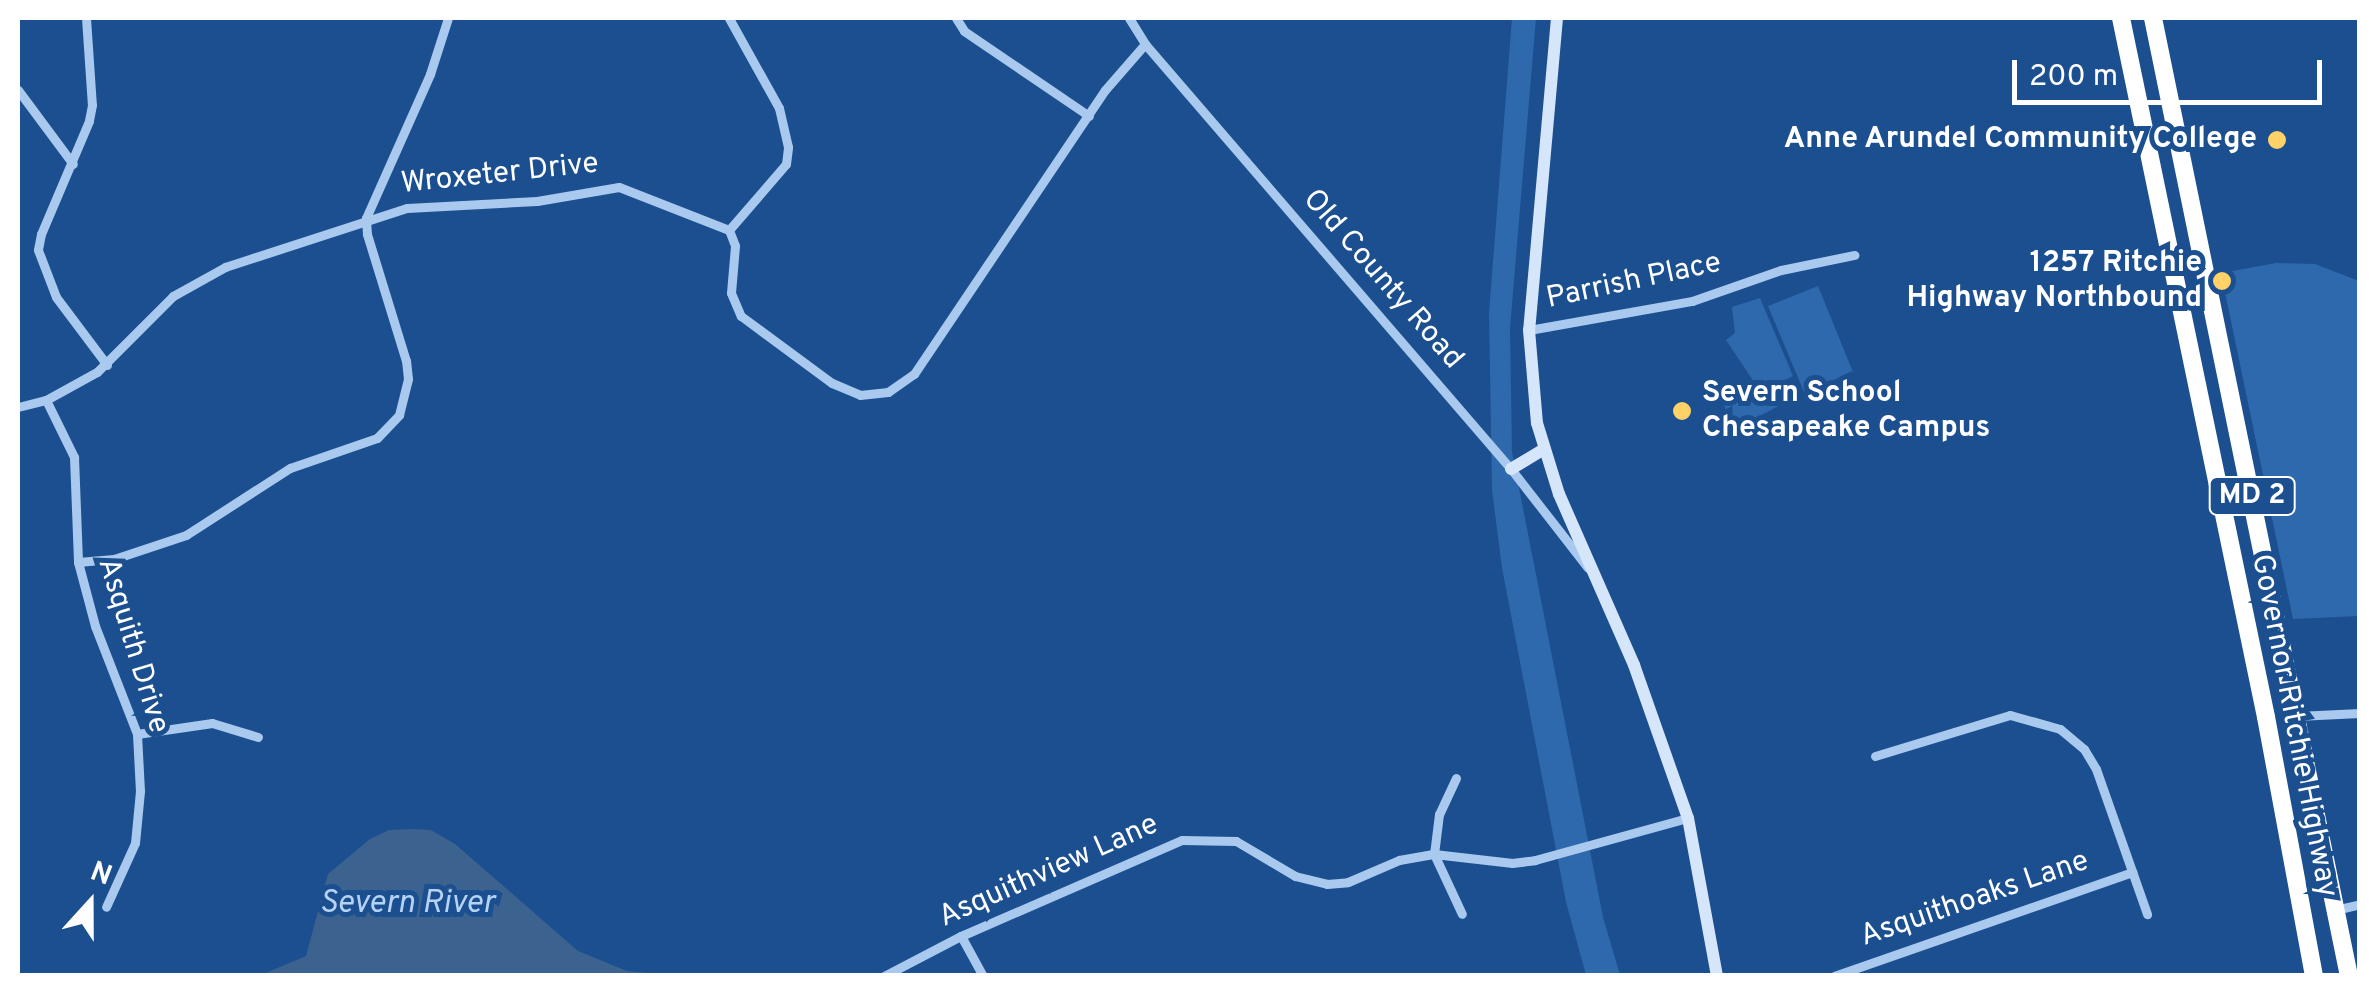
<!DOCTYPE html>
<style>
body{margin:0}
#map{position:relative;width:2377px;height:993px;overflow:hidden;background:#1b4f8f;font-family:Overpass,sans-serif}
div>[style]{position:absolute}
.green>*{inset:0;background:#2e69ad}
.water>*{inset:0;background:#3c6290}
.street>*{height:9px;margin:-4.5px;padding:0 4.5px;transform-origin:4.5px;border-radius:4.5px;background:#a9c9ee}
.secondary>*{height:12px;margin:-6px;padding:0 6px;transform-origin:6px;border-radius:6px;background:#d6e6fa}
.highway>*{height:18px;margin:-9px;padding:0 9px;transform-origin:9px;border-radius:9px;background:#fff}
.dots>*{width:28px;height:28px;translate:-50% -50%;box-sizing:border-box;border:5px solid #1b4f8f;border-radius:50%}
span{translate:-50% -50%;white-space:nowrap;text-align:center;line-height:1.15;-webkit-text-stroke:10px #1b4f8f;paint-order:stroke}
.shield-label span{padding:2px 8px;background:#1b4f8f;border:2px solid;border-radius:8px;-webkit-text-stroke-width:0}
.shield-label{font-size:28px;color:#fff;font-weight:700}
.poi-label{font-size:30px;color:#fff;font-weight:700}
.right{translate:-100% -50%;text-align:right}
.left{translate:0 -50%;text-align:left}
.street-label{font-size:30px;color:#fff}
.water-label{font-size:32px;color:#b5d3f5;font-style:italic}
.frame{position:absolute;inset:0;border:20px solid #fff;pointer-events:none}
.north{position:absolute;left:40px;top:853px;width:100px;height:100px;-webkit-text-stroke:8px #1b4f8f;paint-order:stroke;rotate:21deg;font-size:28px;font-weight:700;line-height:40px;text-align:center;color:#fff}
.north::after{content:'';display:block;margin:auto;width:35px;height:45px;background:#fff;clip-path:polygon(50% 0,100% 100%,50% 72%,0 100%)}
.scale{position:absolute;left:2012px;top:60px;width:310px;height:45px;box-sizing:border-box;border:5px solid #fff;border-top:0;padding-left:12px;font-size:30px;line-height:35px;white-space:nowrap;color:#fff;-webkit-text-stroke:8px #1b4f8f;paint-order:stroke}
</style>
<div id="map">
<div class="green">
<i style="clip-path:polygon(1512px 18px,1536px 18px,1510px 328px,1512px 452px,1603px 917px,1620px 975px,1586px 975px,1566px 902px,1502px 568px,1492px 490px,1489px 313px)"></i>
<i style="clip-path:polygon(2276px 263px,2315px 264px,2359px 281px,2359px 616px,2293px 619px,2221px 273px)"></i>
<i style="clip-path:polygon(1818px 286px,1853px 372px,1804px 392px,1768px 306px)"></i>
<i style="clip-path:polygon(1760px 298px,1793px 376px,1779px 383px,1788px 401px,1735px 429px,1724px 406px,1754px 390px,1760px 391px,1726px 340px,1735px 333px,1732px 307px)"></i>
</div>
<div class="water">
<i style="clip-path:polygon(413px 829px,431px 830px,455px 844px,578px 951px,627px 971px,671px 975px,261px 975px,306px 956px,328px 874px,370px 839px,389px 830px)"></i>
</div>
<div class="street">
<i style="left:86px;top:18px;width:87px;rotate:86.1deg"></i>
<i style="left:92px;top:105px;width:16px;rotate:101deg"></i>
<i style="left:89px;top:121px;width:123px;rotate:113deg"></i>
<i style="left:41px;top:234px;width:16px;rotate:101deg"></i>
<i style="left:38px;top:250px;width:50px;rotate:69deg"></i>
<i style="left:56px;top:297px;width:85px;rotate:53.1deg"></i>
<i style="left:956px;top:18px;width:15px;rotate:58deg"></i>
<i style="left:964px;top:31px;width:151px;rotate:34.2deg"></i>
<i style="left:1129px;top:18px;width:31px;rotate:58deg"></i>
<i style="left:1145px;top:44px;width:561px;rotate:49.27deg"></i>
<i style="left:1511px;top:469px;width:125px;rotate:52.1deg"></i>
<i style="left:18px;top:90px;width:92px;rotate:53.4deg"></i>
<i style="left:729px;top:230px;width:87px;rotate:-49.2deg"></i>
<i style="left:786px;top:164px;width:17px;rotate:-83deg"></i>
<i style="left:788px;top:147px;width:40px;rotate:-103deg"></i>
<i style="left:779px;top:108px;width:103px;rotate:-119.1deg"></i>
<i style="left:1529px;top:330px;width:166px;rotate:-10.1deg"></i>
<i style="left:1692px;top:301px;width:94px;rotate:-19.2deg"></i>
<i style="left:1781px;top:270px;width:75px;rotate:-11.6deg"></i>
<i style="left:46px;top:400px;width:64px;rotate:63.8deg"></i>
<i style="left:74px;top:457px;width:105px;rotate:87.8deg"></i>
<i style="left:78px;top:562px;width:66px;rotate:75.1deg"></i>
<i style="left:95px;top:626px;width:116px;rotate:68.7deg"></i>
<i style="left:137px;top:734px;width:57px;rotate:87deg"></i>
<i style="left:140px;top:791px;width:52px;rotate:95.5deg"></i>
<i style="left:135px;top:843px;width:70px;rotate:114.4deg"></i>
<i style="left:18px;top:407px;width:29px;rotate:-14deg"></i>
<i style="left:46px;top:400px;width:58px;rotate:-28.8deg"></i>
<i style="left:97px;top:372px;width:107px;rotate:-45deg"></i>
<i style="left:173px;top:296px;width:60px;rotate:-29.1deg"></i>
<i style="left:225px;top:267px;width:191px;rotate:-18deg"></i>
<i style="left:407px;top:208px;width:130px;rotate:-3.1deg"></i>
<i style="left:537px;top:201px;width:83px;rotate:-9.7deg"></i>
<i style="left:619px;top:187px;width:118px;rotate:21.4deg"></i>
<i style="left:729px;top:230px;width:17px;rotate:69deg"></i>
<i style="left:735px;top:246px;width:47px;rotate:94.9deg"></i>
<i style="left:731px;top:293px;width:25px;rotate:67deg"></i>
<i style="left:741px;top:316px;width:113px;rotate:36.4deg"></i>
<i style="left:832px;top:383px;width:30px;rotate:23deg"></i>
<i style="left:860px;top:395px;width:28px;rotate:-6deg"></i>
<i style="left:888px;top:392px;width:32px;rotate:-35deg"></i>
<i style="left:914px;top:374px;width:342px;rotate:-56.1deg"></i>
<i style="left:1105px;top:90px;width:61px;rotate:-49deg"></i>
<i style="left:78px;top:562px;width:36px;rotate:-5deg"></i>
<i style="left:114px;top:559px;width:76px;rotate:-18.4deg"></i>
<i style="left:186px;top:535px;width:124px;rotate:-32.8deg"></i>
<i style="left:290px;top:468px;width:92px;rotate:-19deg"></i>
<i style="left:377px;top:438px;width:32px;rotate:-46deg"></i>
<i style="left:399px;top:415px;width:37px;rotate:-76deg"></i>
<i style="left:408px;top:379px;width:18px;rotate:-96deg"></i>
<i style="left:406px;top:361px;width:133px;rotate:-107.1deg"></i>
<i style="left:367px;top:234px;width:16px;rotate:-94deg"></i>
<i style="left:366px;top:218px;width:158px;rotate:-66deg"></i>
<i style="left:430px;top:74px;width:59px;rotate:-72.2deg"></i>
<i style="left:2297px;top:716px;width:63px;rotate:-2.7deg"></i>
<i style="left:137px;top:734px;width:76px;rotate:-8.3deg"></i>
<i style="left:212px;top:723px;width:48px;rotate:16.9deg"></i>
<i style="left:1875px;top:756px;width:141px;rotate:-16.9deg"></i>
<i style="left:2010px;top:715px;width:52px;rotate:15.6deg"></i>
<i style="left:2060px;top:729px;width:31px;rotate:40deg"></i>
<i style="left:2084px;top:749px;width:23px;rotate:59deg"></i>
<i style="left:2096px;top:769px;width:154px;rotate:70.6deg"></i>
<i style="left:1456px;top:778px;width:40px;rotate:115deg"></i>
<i style="left:1439px;top:814px;width:40px;rotate:97.1deg"></i>
<i style="left:1434px;top:854px;width:66px;rotate:65deg"></i>
<i style="left:2335px;top:910px;width:26px;rotate:-13deg"></i>
<i style="left:961px;top:936px;width:46px;rotate:61.2deg"></i>
<i style="left:884px;top:976px;width:87px;rotate:-27.5deg"></i>
<i style="left:961px;top:936px;width:241px;rotate:-23.5deg"></i>
<i style="left:1182px;top:840px;width:54px;rotate:1.1deg"></i>
<i style="left:1236px;top:841px;width:69px;rotate:30.7deg"></i>
<i style="left:1295px;top:876px;width:33px;rotate:14deg"></i>
<i style="left:1327px;top:884px;width:21px;rotate:-5deg"></i>
<i style="left:1348px;top:882px;width:56px;rotate:-23.3deg"></i>
<i style="left:1399px;top:860px;width:36px;rotate:-10deg"></i>
<i style="left:1434px;top:854px;width:79px;rotate:6.6deg"></i>
<i style="left:1512px;top:863px;width:23px;rotate:-7deg"></i>
<i style="left:1535px;top:860px;width:159px;rotate:-15.4deg"></i>
<i style="left:1834px;top:976px;width:316px;rotate:-19.2deg"></i>
</div>
<div class="secondary">
<i style="left:1557px;top:18px;width:313px;rotate:95.1deg"></i>
<i style="left:1529px;top:330px;width:93px;rotate:85.1deg"></i>
<i style="left:1537px;top:423px;width:74px;rotate:72.8deg"></i>
<i style="left:1559px;top:494px;width:187px;rotate:66.3deg"></i>
<i style="left:1634px;top:665px;width:162px;rotate:70.6deg"></i>
<i style="left:1688px;top:818px;width:161px;rotate:79.6deg"></i>
<i style="left:1511px;top:469px;width:39px;rotate:-31deg"></i>
</div>
<div class="highway">
<i style="left:2121px;top:18px;width:714px;rotate:78.28deg"></i>
<i style="left:2266px;top:717px;width:263px;rotate:79.5deg"></i>
<i style="left:2153px;top:18px;width:978px;rotate:78.44deg"></i>
</div>
<div class="dots">
<i style="left:2277px;top:140px;background:#ffd166"></i>
<i style="left:2222px;top:281px;background:#ffd166"></i>
<i style="left:1682px;top:411px;background:#ffd166"></i>
</div>
<div class="shield-label">
<span style="left:2252px;top:496px">MD 2</span>
</div>
<div class="poi-label">
<span class="right" style="left:2257px;top:140px">Anne Arundel Community College</span>
<span class="right" style="left:2202px;top:281px">1257 Ritchie<br>Highway Northbound</span>
<span class="left" style="left:1702px;top:411px">Severn School<br>Chesapeake Campus</span>
</div>
<div class="street-label">
<span style="left:500px;top:175px;rotate:-6deg">Wroxeter Drive</span>
<span style="left:1382px;top:280px;rotate:49deg">Old County Road</span>
<span style="left:1634px;top:282px;rotate:-12deg">Parrish Place</span>
<span style="left:132px;top:646px;rotate:73deg">Asquith Drive</span>
<span style="left:2293px;top:726px;rotate:79deg">Governor Ritchie Highway</span>
<span style="left:1049px;top:872px;rotate:-24deg">Asquithview Lane</span>
<span style="left:1975px;top:900px;rotate:-19deg">Asquithoaks Lane</span>
</div>
<div class="water-label">
<span style="left:407px;top:904px">Severn River</span>
</div>
<div class="frame"></div>
<div class="north">N</div>
<div class="scale">200 m</div>
</div>
